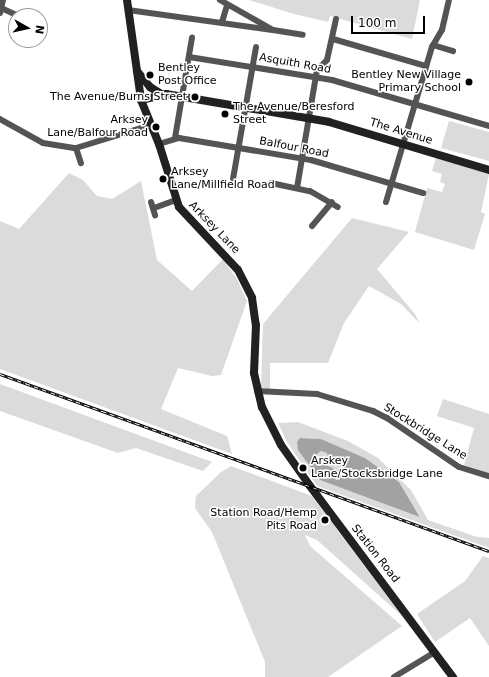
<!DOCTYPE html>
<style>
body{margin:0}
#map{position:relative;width:489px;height:677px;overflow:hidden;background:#fff;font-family:"DejaVu Sans",sans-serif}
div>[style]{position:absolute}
.green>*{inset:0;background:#dbdbdb}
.water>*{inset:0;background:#a2a2a2}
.street>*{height:6px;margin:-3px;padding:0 3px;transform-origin:3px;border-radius:3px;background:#545454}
.secondary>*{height:8px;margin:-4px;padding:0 4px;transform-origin:4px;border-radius:4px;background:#212121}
.rail>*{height:3px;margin-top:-1.5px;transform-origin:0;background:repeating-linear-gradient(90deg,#fff 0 4.5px,#000 0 9px);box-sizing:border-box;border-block:1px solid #000}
.dots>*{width:11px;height:11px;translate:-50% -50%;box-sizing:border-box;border:2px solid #fff;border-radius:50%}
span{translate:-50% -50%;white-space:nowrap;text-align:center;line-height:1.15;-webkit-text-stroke:3px #fff;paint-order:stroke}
.street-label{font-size:11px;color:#000}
.poi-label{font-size:11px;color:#000}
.left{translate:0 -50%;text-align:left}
.right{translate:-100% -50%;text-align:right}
.north{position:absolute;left:8px;top:8px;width:40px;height:40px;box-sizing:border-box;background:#fff;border:1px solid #999;border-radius:50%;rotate:98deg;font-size:11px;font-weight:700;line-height:16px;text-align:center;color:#000}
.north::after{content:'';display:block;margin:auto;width:14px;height:18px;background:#000;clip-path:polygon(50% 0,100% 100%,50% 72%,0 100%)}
.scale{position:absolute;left:351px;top:16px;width:74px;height:18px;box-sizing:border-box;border:2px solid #000;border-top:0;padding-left:5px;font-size:12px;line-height:14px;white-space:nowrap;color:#000;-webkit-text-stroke:3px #fff;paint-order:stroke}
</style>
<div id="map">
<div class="green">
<i style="clip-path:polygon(249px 0,420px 0,412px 39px,330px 16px,328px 22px,294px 14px)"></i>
<i style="clip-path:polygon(449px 121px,489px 132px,489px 161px,441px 148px)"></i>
<i style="clip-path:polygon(436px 158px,489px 174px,481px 212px,485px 214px,474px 250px,415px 232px,427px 188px,442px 192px,445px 184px,440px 182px,442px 174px,432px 171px)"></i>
<i style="clip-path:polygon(69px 173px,83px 180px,97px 196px,112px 199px,141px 181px,157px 260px,192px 291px,223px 259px,237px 279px,247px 301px,221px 375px,212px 376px,178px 368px,161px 409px,227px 436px,232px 454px,0 369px,0 221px,19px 229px)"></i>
<i style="clip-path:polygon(352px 218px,409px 232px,377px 269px,415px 314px,420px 324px,401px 304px,369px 286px,344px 323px,328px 363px,270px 363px,270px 390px,261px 387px,263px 324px)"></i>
<i style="clip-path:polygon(0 384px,212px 462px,203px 471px,136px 448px,118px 453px,0 411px)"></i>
<i style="clip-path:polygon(443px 399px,489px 414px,489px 473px,464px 465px,474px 428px,437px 416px)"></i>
<i style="clip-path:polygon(evenodd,298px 422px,348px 441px,378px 458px,411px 490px,428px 520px,477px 537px,489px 538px,489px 548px,317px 486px,287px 442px,278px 423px,298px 422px,300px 438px,321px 439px,365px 458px,399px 482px,420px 516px,320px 480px,312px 472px,300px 438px)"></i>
<i style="clip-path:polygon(321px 451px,327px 453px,328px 458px,339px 458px,343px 467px,336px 471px,316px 462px,317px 453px)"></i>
<i style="clip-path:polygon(231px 466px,312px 496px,402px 616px,317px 540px,305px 535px,310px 546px,402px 626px,328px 677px,265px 677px,265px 662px,212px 532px,195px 508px,196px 496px,221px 472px)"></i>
<i style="clip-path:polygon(483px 556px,489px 558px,489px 646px,470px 618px,435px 642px,417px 614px,465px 581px)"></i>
</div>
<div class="water">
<i style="clip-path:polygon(evenodd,300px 438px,321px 439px,365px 458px,399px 482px,420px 517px,320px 480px,298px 450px,297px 442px,300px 438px,321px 451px,327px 453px,328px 458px,339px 458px,343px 467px,336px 471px,331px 467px,316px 462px,317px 454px,321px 451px)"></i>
</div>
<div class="street">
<i style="left:1px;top:8px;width:20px;rotate:24deg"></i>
<i style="left:128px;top:10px;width:146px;rotate:7.9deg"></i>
<i style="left:273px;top:30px;width:61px;rotate:-150.5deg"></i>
<i style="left:0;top:13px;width:13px;rotate:-77deg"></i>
<i style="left:28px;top:16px;width:1px"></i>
<i style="left:222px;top:22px;width:17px;rotate:-73deg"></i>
<i style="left:273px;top:30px;width:30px;rotate:9deg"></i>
<i style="left:333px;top:39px;width:97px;rotate:16.2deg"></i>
<i style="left:433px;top:45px;width:21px;rotate:17deg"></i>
<i style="left:189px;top:57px;width:145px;rotate:9.1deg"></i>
<i style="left:332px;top:80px;width:164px;rotate:16.3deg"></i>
<i style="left:0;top:119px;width:49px;rotate:29.2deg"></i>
<i style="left:43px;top:143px;width:33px;rotate:9deg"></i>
<i style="left:76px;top:148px;width:78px;rotate:-17deg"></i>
<i style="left:175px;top:138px;width:102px;rotate:-80.4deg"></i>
<i style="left:159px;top:144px;width:21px;rotate:-17deg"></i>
<i style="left:179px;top:138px;width:134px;rotate:9.5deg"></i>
<i style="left:311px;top:160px;width:117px;rotate:16.4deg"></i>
<i style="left:76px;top:148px;width:16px;rotate:72deg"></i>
<i style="left:233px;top:179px;width:134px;rotate:-80.1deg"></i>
<i style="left:271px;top:183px;width:40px;rotate:12deg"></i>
<i style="left:310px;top:191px;width:32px;rotate:30deg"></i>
<i style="left:297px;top:188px;width:120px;rotate:-80.4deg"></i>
<i style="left:317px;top:70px;width:14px;rotate:-45deg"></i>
<i style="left:327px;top:60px;width:42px;rotate:-77.6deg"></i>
<i style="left:151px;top:202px;width:14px;rotate:73deg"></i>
<i style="left:386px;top:202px;width:162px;rotate:-73.5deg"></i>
<i style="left:432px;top:47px;width:20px;rotate:-60deg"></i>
<i style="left:442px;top:30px;width:31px;rotate:-77deg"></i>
<i style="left:154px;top:208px;width:23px;rotate:-20deg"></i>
<i style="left:312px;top:226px;width:31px;rotate:-50deg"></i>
<i style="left:257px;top:391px;width:60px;rotate:2.9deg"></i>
<i style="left:317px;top:394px;width:59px;rotate:16.9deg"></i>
<i style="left:373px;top:411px;width:16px;rotate:27deg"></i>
<i style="left:387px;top:418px;width:87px;rotate:34.2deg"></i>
<i style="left:459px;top:467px;width:31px;rotate:17deg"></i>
<i style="left:394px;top:677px;width:48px;rotate:-31.4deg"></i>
</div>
<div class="secondary">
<i style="left:127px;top:0;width:101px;rotate:82deg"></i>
<i style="left:141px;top:100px;width:48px;rotate:67.8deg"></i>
<i style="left:159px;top:144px;width:66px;rotate:72.4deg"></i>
<i style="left:179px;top:207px;width:86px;rotate:46.9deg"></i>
<i style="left:238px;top:270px;width:31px;rotate:63deg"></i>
<i style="left:252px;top:298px;width:27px;rotate:82deg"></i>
<i style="left:256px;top:325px;width:48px;rotate:92.4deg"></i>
<i style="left:254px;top:373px;width:35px;rotate:77deg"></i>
<i style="left:262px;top:407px;width:42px;rotate:63.4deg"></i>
<i style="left:281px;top:445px;width:50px;rotate:54.7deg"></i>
<i style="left:310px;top:486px;width:239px;rotate:53.2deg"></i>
<i style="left:137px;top:71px;width:21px;rotate:51deg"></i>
<i style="left:150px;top:87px;width:15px;rotate:32deg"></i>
<i style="left:141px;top:100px;width:26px;rotate:-13deg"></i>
<i style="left:166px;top:94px;width:165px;rotate:9.7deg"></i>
<i style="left:329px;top:122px;width:167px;rotate:16.7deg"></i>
</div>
<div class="rail">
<i style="left:0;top:374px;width:520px;rotate:19.9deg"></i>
</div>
<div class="dots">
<i style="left:150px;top:75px;background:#000"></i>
<i style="left:469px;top:82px;background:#000"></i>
<i style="left:195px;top:97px;background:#000"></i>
<i style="left:225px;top:114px;background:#000"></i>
<i style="left:156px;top:127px;background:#000"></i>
<i style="left:163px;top:179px;background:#000"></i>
<i style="left:303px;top:468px;background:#000"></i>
<i style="left:325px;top:520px;background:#000"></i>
</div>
<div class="street-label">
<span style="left:295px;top:64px;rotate:10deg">Asquith Road</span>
<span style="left:401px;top:132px;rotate:17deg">The Avenue</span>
<span style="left:294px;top:148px;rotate:11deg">Balfour Road</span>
<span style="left:214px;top:228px;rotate:46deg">Arksey Lane</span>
<span style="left:425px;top:432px;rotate:32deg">Stockbridge Lane</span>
<span style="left:375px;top:554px;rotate:52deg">Station Road</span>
</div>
<div class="poi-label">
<span class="left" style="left:158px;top:75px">Bentley<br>Post Office</span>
<span class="right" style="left:461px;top:82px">Bentley New Village<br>Primary School</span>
<span class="right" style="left:187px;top:97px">The Avenue/Burns Street</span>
<span class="left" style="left:233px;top:114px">The Avenue/Beresford<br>Street</span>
<span class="right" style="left:148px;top:127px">Arksey<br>Lane/Balfour Road</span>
<span class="left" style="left:171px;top:179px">Arksey<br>Lane/Millfield Road</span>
<span class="left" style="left:311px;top:468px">Arskey<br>Lane/Stocksbridge Lane</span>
<span class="right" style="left:317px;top:520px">Station Road/Hemp<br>Pits Road</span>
</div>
<div class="north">N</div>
<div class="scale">100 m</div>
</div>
